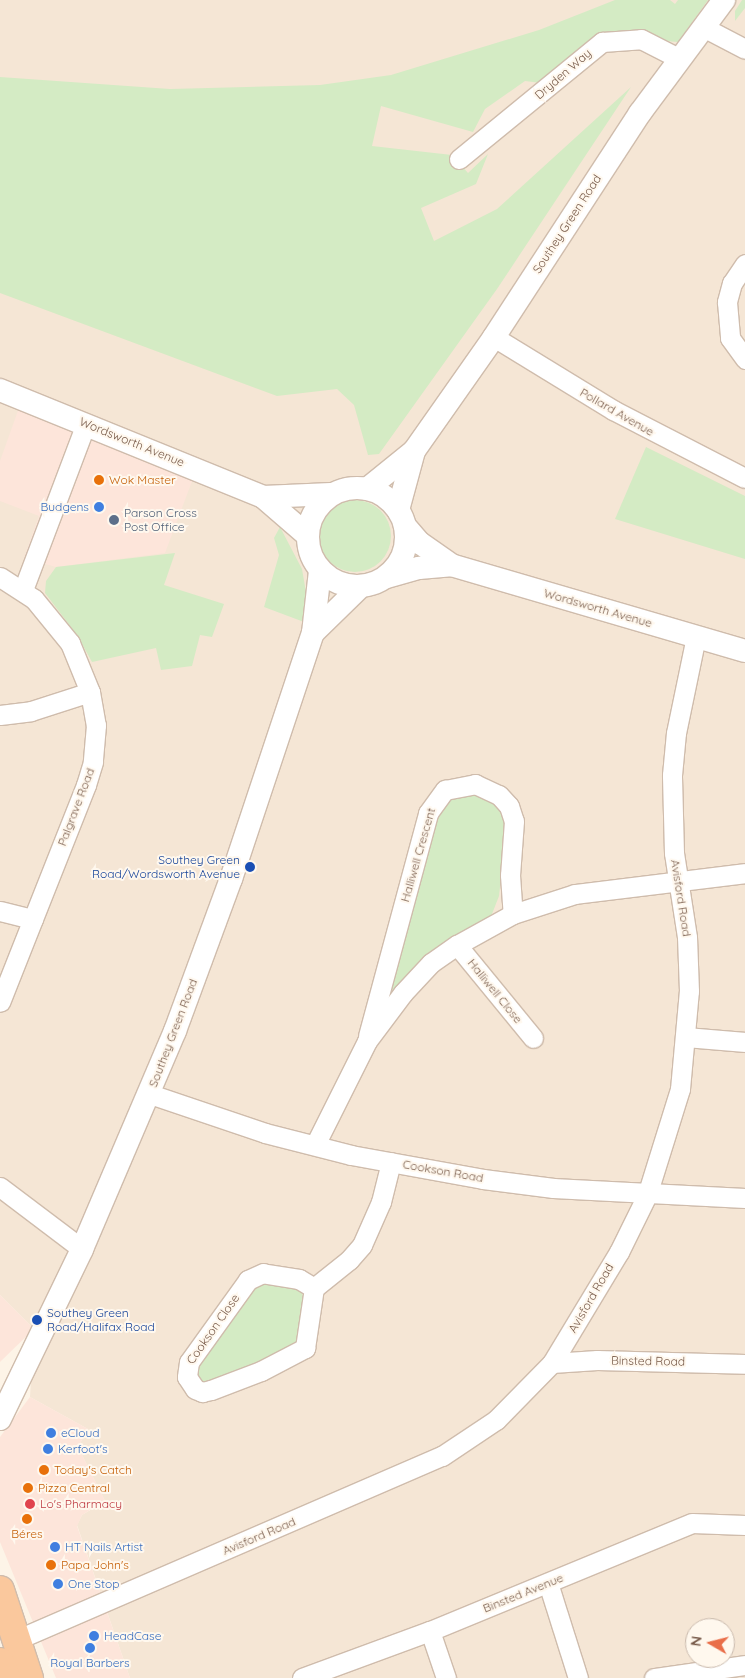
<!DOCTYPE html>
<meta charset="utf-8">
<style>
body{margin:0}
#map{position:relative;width:745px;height:1678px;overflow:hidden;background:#fdf4e7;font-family:Quicksand,sans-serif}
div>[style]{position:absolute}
.residential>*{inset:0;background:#f5e6d5}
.commercial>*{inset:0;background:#fde5da}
.green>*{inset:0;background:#d4ebc4}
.round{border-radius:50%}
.roads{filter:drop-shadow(1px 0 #cfbcac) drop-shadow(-1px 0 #cfbcac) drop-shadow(0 1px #cfbcac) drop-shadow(0 -1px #cfbcac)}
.minor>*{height:19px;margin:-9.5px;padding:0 9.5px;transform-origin:9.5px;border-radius:9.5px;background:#fff}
.tertiary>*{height:22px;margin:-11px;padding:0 11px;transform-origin:11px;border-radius:11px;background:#fff}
.tertiary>.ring{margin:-11px;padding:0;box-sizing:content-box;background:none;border:22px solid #fff;border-radius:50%}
.trunk>*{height:28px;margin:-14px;padding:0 14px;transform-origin:14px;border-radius:14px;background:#fac89d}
.dots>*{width:14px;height:14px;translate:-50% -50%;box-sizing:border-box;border:2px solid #fff8ee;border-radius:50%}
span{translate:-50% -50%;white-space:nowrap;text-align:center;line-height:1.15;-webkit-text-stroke:4px #fff8ee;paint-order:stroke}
.street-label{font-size:12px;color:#785b4a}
.food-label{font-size:12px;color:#c56008}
.left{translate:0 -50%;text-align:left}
.shop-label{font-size:12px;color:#366cbe}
.right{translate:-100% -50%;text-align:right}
.service-label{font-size:12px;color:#4e5e75}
.transit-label{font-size:12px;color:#164399}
.health-label{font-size:12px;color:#be3a42}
.north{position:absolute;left:685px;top:1618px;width:50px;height:50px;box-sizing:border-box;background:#fff8ee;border:1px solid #c9b9ac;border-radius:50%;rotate:278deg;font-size:14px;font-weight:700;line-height:20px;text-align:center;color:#785b4a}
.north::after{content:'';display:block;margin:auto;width:18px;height:22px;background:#e96e49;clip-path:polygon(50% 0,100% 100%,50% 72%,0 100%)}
</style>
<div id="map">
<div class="residential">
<i style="clip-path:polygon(evenodd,0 0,745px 0,745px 1678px,130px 1678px,77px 1525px,82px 1515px,105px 1501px,78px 1447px,88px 1429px,30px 1397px,34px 1329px,0 1295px,0 0,695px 1628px,725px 1628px,725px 1658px,695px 1658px,695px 1628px)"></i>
</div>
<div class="commercial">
<i style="clip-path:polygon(20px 405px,194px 476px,165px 553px,56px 567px,24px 558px,39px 516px,0 501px,0 461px)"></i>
<i style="clip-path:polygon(0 1295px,34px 1329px,0 1362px)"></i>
<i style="clip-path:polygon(30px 1397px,88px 1429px,78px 1447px,105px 1501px,82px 1515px,77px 1526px,130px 1678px,56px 1678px,0 1542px,0 1437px)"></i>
</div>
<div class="green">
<i style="clip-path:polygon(615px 0,670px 0,675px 4px,678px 0,708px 0,678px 42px,665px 41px,652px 33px,624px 30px,598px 36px,541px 83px,525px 81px,485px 109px,473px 132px,381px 106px,372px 146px,452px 155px,468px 173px,488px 154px,476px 184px,421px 208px,434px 241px,497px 209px,631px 87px,497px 289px,379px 454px,368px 455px,354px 405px,337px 389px,277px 396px,0 293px,0 77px,170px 89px,320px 85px,391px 75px,539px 30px)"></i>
<i style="clip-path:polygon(742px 0,745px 0,745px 8px,735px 21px,735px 11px)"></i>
<i style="clip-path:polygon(646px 447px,745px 496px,745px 559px,615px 519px)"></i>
<i class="round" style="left:319px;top:500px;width:72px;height:72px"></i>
<i style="clip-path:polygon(280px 527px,302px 569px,307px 598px,304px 622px,264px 607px,279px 555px,274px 538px)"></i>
<i style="clip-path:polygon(175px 553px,164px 585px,224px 604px,212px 637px,200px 635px,192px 666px,161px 670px,156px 648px,92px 662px,77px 635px,45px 593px,46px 581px,56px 567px)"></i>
<i style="clip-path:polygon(471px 791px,489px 796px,502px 810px,507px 825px,499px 896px,492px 914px,386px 1005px,434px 817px,443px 801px)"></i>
<i style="clip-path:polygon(265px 1281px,298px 1284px,307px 1305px,303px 1342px,211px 1385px,202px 1383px,198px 1377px,199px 1366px,256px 1286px)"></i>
</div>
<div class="roads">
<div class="minor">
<i style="left:703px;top:27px;width:47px;rotate:27.6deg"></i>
<i style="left:459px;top:159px;width:185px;rotate:-39.3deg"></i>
<i style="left:602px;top:42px;width:39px;rotate:-4deg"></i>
<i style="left:641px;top:39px;width:44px;rotate:27.1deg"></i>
<i style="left:745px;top:264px;width:23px;rotate:124deg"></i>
<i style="left:732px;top:283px;width:20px;rotate:105deg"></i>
<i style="left:727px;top:302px;width:36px;rotate:85deg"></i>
<i style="left:730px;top:338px;width:26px;rotate:54deg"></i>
<i style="left:494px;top:337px;width:140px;rotate:31.5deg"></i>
<i style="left:613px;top:410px;width:148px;rotate:27.3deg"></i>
<i style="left:0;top:577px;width:40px;rotate:32.9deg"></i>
<i style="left:34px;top:599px;width:57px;rotate:50.7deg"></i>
<i style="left:70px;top:643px;width:53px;rotate:67.8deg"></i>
<i style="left:90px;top:692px;width:34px;rotate:80deg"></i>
<i style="left:96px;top:725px;width:37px;rotate:95deg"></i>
<i style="left:93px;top:762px;width:24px;rotate:107deg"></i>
<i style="left:86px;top:785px;width:233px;rotate:111.6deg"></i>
<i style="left:23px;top:590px;width:178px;rotate:-69.3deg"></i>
<i style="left:0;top:715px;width:31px;rotate:-7deg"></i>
<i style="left:31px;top:711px;width:62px;rotate:-17.9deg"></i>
<i style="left:0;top:911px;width:34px;rotate:14deg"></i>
<i style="left:457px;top:945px;width:120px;rotate:50.7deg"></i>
<i style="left:368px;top:1036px;width:231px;rotate:-74.9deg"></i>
<i style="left:428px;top:813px;width:29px;rotate:-54deg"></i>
<i style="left:445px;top:790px;width:31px;rotate:-11deg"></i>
<i style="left:475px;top:784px;width:26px;rotate:25deg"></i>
<i style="left:499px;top:795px;width:15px;rotate:48deg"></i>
<i style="left:509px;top:806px;width:16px;rotate:72deg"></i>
<i style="left:514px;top:821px;width:54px;rotate:94.2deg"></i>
<i style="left:510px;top:875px;width:39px;rotate:86deg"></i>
<i style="left:686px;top:1037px;width:59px;rotate:4.8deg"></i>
<i style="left:150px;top:1094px;width:121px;rotate:18.7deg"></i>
<i style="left:265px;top:1133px;width:89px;rotate:14.3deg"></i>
<i style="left:351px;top:1155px;width:134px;rotate:10.3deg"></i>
<i style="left:483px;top:1179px;width:71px;rotate:7.3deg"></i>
<i style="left:553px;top:1188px;width:192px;rotate:3deg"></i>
<i style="left:315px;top:1145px;width:116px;rotate:-63.4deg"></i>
<i style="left:367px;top:1041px;width:60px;rotate:-53.1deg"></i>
<i style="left:403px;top:993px;width:41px;rotate:-47deg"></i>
<i style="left:431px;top:963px;width:32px;rotate:-35deg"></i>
<i style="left:457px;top:945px;width:64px;rotate:-29deg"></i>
<i style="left:513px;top:914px;width:65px;rotate:-17.9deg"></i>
<i style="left:575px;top:894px;width:171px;rotate:-7deg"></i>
<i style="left:0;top:1187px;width:103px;rotate:37.1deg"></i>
<i style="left:314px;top:1288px;width:17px;rotate:-149deg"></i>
<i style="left:299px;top:1279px;width:36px;rotate:-171deg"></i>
<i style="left:263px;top:1273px;width:17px;rotate:155deg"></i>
<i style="left:248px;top:1280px;width:101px;rotate:125.7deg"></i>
<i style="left:189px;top:1362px;width:15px;rotate:98deg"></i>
<i style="left:187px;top:1377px;width:14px;rotate:56deg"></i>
<i style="left:195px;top:1389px;width:8px;rotate:23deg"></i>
<i style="left:202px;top:1392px;width:9px;rotate:-13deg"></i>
<i style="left:211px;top:1390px;width:53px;rotate:-20.8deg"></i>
<i style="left:261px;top:1371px;width:50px;rotate:-27.6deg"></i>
<i style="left:305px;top:1348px;width:61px;rotate:-81.5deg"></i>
<i style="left:314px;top:1288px;width:45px;rotate:-38.7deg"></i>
<i style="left:349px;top:1260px;width:20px;rotate:-49deg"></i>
<i style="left:362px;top:1245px;width:47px;rotate:-66.2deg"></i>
<i style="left:381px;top:1202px;width:41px;rotate:-76deg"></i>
<i style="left:552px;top:1363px;width:45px;rotate:-3.8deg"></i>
<i style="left:597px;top:1360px;width:148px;rotate:1.5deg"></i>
<i style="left:548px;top:1583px;width:100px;rotate:72.5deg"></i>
<i style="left:430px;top:1631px;width:50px;rotate:71.2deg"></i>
<i style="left:16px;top:1640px;width:464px;rotate:-23.4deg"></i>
<i style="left:442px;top:1456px;width:65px;rotate:-33.7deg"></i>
<i style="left:496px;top:1420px;width:80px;rotate:-45.5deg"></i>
<i style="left:552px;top:1363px;width:130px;rotate:-58.9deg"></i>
<i style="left:619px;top:1252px;width:64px;rotate:-63.8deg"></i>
<i style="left:647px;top:1195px;width:111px;rotate:-72.7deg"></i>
<i style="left:680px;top:1089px;width:98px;rotate:-84.8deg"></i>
<i style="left:689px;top:991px;width:54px;rotate:-92.1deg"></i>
<i style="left:687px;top:937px;width:85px;rotate:-98.8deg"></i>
<i style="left:674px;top:853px;width:78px;rotate:-91.5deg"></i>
<i style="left:672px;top:775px;width:42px;rotate:-84.6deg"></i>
<i style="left:676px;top:733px;width:99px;rotate:-78.3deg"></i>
<i style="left:302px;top:1678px;width:136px;rotate:-20.2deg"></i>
<i style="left:430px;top:1631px;width:283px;rotate:-22.4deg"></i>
<i style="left:692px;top:1523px;width:53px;rotate:2.2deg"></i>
<i style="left:654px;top:1678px;width:92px;rotate:-8.1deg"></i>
</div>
<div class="tertiary">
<i style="left:0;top:390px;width:284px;rotate:22.1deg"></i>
<i style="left:263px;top:497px;width:58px;rotate:40.8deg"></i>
<i class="ring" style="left:308px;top:488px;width:76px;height:76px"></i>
<i style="left:367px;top:489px;width:60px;rotate:-39deg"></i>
<i style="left:414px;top:451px;width:139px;rotate:-54.9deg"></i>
<i style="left:494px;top:337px;width:267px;rotate:-56.9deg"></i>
<i style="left:640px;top:113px;width:141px;rotate:-53.4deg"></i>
<i style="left:263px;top:497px;width:68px;rotate:-2.5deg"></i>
<i style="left:398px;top:510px;width:61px;rotate:-74.8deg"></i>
<i style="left:405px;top:526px;width:23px;rotate:49deg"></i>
<i style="left:420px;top:543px;width:38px;rotate:35deg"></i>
<i style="left:451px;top:565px;width:306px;rotate:16.3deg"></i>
<i style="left:387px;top:577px;width:33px;rotate:-16deg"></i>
<i style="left:419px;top:568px;width:32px;rotate:-5deg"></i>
<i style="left:313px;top:633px;width:66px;rotate:-44.4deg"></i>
<i style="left:0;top:1419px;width:189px;rotate:-64.2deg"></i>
<i style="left:82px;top:1249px;width:237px;rotate:-66.9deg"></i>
<i style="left:175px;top:1031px;width:162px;rotate:-69.8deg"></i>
<i style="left:231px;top:879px;width:259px;rotate:-71.6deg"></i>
<i style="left:313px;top:633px;width:62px;rotate:-83.6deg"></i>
</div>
<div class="trunk">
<i style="left:0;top:1590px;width:93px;rotate:71.8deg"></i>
<i style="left:0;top:1662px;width:17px;rotate:69deg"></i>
</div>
</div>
<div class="dots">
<i style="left:99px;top:480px;background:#e8710a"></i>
<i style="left:99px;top:507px;background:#3f7fe0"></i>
<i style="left:114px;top:520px;background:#5c6f8a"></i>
<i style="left:250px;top:867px;background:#1a4fb4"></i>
<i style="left:37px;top:1320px;background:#1a4fb4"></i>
<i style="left:51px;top:1433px;background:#3f7fe0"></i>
<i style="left:48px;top:1449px;background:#3f7fe0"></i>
<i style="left:44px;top:1470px;background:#e8710a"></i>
<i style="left:28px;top:1488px;background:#e8710a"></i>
<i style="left:30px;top:1504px;background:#e0444e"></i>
<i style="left:27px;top:1519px;background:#e8710a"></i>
<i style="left:55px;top:1547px;background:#3f7fe0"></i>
<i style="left:51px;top:1565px;background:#e8710a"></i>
<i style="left:58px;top:1584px;background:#3f7fe0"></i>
<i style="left:94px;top:1636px;background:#3f7fe0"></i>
<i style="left:90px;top:1648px;background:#3f7fe0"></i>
</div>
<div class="street-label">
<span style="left:563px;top:74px;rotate:-41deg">Dryden Way</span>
<span style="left:567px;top:224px;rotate:-57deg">Southey Green Road</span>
<span style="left:617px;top:412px;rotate:30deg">Pollard Avenue</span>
<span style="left:132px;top:442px;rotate:22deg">Wordsworth Avenue</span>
<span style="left:598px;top:608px;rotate:16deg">Wordsworth Avenue</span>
<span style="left:76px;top:807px;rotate:-69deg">Palgrave Road</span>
<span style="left:418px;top:855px;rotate:-74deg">Halliwell Crescent</span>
<span style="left:681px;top:898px;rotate:81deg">Avisford Road</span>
<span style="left:495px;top:991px;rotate:51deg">Halliwell Close</span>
<span style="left:173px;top:1033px;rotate:-69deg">Southey Green Road</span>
<span style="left:443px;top:1171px;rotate:10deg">Cookson Road</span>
<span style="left:591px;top:1298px;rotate:-60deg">Avisford Road</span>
<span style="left:213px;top:1329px;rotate:-55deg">Cookson Close</span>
<span style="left:648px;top:1361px;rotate:1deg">Binsted Road</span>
<span style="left:259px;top:1536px;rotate:-23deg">Avisford Road</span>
<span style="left:523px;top:1593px;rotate:-22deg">Binsted Avenue</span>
</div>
<div class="food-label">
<span class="left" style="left:109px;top:480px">Wok Master</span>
<span class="left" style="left:54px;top:1470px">Today's Catch</span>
<span class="left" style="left:38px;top:1488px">Pizza Central</span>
<span style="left:27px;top:1534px">Béres</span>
<span class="left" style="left:61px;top:1565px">Papa John's</span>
</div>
<div class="shop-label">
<span class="right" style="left:89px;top:507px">Budgens</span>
<span class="left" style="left:61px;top:1433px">eCloud</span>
<span class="left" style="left:58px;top:1449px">Kerfoot's</span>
<span class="left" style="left:65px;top:1547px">HT Nails Artist</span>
<span class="left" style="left:68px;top:1584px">One Stop</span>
<span class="left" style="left:104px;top:1636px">HeadCase</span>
<span style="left:90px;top:1663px">Royal Barbers</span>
</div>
<div class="service-label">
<span class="left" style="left:124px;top:520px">Parson Cross<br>Post Office</span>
</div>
<div class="transit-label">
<span class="right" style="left:240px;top:867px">Southey Green<br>Road/Wordsworth Avenue</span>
<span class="left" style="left:47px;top:1320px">Southey Green<br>Road/Halifax Road</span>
</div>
<div class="health-label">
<span class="left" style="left:40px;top:1504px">Lo's Pharmacy</span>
</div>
<div class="north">N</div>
</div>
